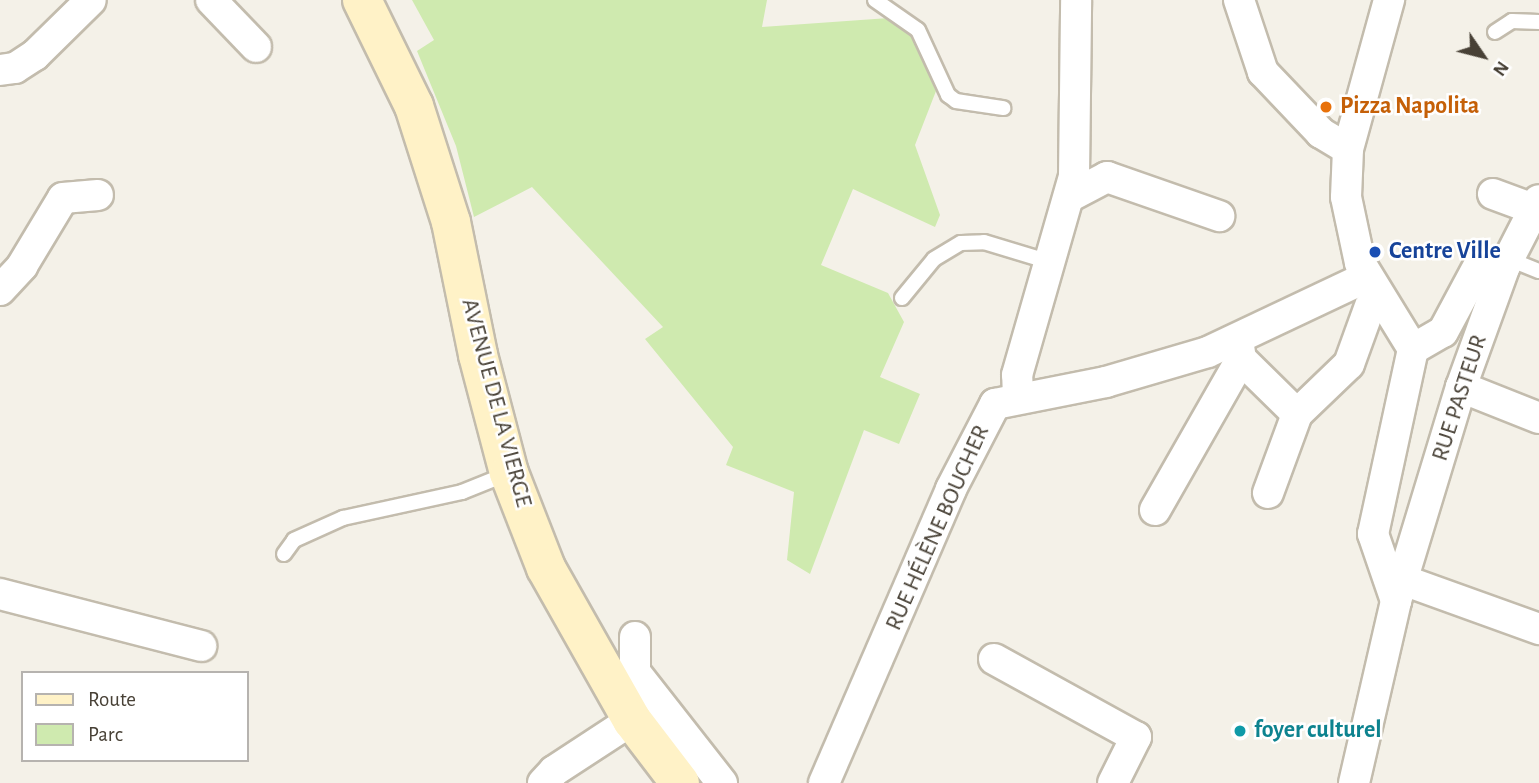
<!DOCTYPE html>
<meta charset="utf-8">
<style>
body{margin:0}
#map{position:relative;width:1539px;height:783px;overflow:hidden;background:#f4f1e8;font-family:"Alegreya Sans",sans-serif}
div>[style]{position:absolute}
.green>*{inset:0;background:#cfeaaf}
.roads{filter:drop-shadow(2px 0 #c3bcad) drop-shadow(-2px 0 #c3bcad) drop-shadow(0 2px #c3bcad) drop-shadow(0 -2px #c3bcad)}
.lane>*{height:14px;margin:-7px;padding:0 7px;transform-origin:7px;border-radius:7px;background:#fff}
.street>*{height:30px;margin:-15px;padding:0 15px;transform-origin:15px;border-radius:15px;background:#fff}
.secondary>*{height:38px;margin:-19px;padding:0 19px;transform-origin:19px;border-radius:19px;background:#fff2c7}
.dots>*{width:19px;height:19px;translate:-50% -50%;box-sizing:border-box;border:4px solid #fff;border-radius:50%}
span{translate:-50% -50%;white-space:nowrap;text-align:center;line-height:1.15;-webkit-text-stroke:5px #fff;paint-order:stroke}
.food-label{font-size:24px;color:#c56008;font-weight:700}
.left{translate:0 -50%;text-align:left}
.transit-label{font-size:24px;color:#164399;font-weight:700}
.street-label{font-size:24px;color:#484136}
.culture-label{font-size:24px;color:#0d838f;font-weight:700}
.legend{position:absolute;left:21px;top:671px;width:228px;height:91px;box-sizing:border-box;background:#fff;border:2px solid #b6b3af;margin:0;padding:9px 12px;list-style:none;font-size:21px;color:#484136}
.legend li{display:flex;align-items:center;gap:14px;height:35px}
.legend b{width:35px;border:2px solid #b6b3af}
.north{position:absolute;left:1448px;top:21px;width:70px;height:70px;-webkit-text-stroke:5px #fff;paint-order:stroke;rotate:125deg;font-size:19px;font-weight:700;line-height:28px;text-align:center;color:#484136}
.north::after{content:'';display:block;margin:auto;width:24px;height:32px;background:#484136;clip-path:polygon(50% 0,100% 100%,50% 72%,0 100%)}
</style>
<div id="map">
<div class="green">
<i style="clip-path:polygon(412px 0,767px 0,762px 27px,889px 18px,908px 27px,936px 91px,915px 145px,940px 215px,935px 227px,853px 189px,821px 265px,888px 293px,904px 322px,880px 377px,920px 394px,899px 444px,864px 430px,810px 574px,787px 560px,794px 492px,726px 465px,733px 447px,645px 339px,663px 327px,532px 187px,474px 217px,456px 146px,417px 51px,434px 40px)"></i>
</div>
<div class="roads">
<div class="lane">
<i style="left:875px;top:0;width:52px;rotate:34.9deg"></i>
<i style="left:918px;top:30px;width:72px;rotate:65.2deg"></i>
<i style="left:948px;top:95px;width:10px;rotate:37deg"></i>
<i style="left:956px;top:101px;width:48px;rotate:8.5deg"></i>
<i style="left:1495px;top:32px;width:20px;rotate:-33deg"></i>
<i style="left:1512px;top:21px;width:27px;rotate:2deg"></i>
<i style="left:1509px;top:259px;width:32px;rotate:22deg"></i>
<i style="left:902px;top:298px;width:50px;rotate:-50.6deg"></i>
<i style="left:934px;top:259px;width:31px;rotate:-31deg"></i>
<i style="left:961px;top:243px;width:23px;rotate:-2deg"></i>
<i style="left:984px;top:242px;width:69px;rotate:16.9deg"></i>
<i style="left:284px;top:554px;width:17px;rotate:-54deg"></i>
<i style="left:294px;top:540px;width:54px;rotate:-24.2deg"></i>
<i style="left:343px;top:518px;width:122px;rotate:-12.3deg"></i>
<i style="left:462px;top:492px;width:51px;rotate:-22deg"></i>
</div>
<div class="street">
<i style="left:211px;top:0;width:65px;rotate:46.2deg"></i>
<i style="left:1239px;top:0;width:76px;rotate:71.6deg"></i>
<i style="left:1263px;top:72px;width:84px;rotate:46.4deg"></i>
<i style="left:1321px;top:133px;width:31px;rotate:31deg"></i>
<i style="left:0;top:70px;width:15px;rotate:-8deg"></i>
<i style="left:15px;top:68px;width:24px;rotate:-33deg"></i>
<i style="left:35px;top:55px;width:78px;rotate:-44.5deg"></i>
<i style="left:1493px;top:194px;width:49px;rotate:20.3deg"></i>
<i style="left:1069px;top:197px;width:43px;rotate:-27.8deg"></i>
<i style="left:1107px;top:177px;width:119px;rotate:19.2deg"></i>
<i style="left:0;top:290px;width:33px;rotate:-47deg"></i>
<i style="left:22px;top:266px;width:79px;rotate:-58.9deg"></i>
<i style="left:63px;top:198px;width:35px;rotate:-5deg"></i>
<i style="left:1238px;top:340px;width:19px;rotate:81deg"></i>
<i style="left:1241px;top:359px;width:78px;rotate:44.5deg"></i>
<i style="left:1413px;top:349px;width:34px;rotate:-30deg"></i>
<i style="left:1443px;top:332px;width:76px;rotate:-61.8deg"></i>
<i style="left:1461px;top:387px;width:84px;rotate:21.7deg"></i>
<i style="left:1018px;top:398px;width:23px;rotate:-92deg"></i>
<i style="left:1017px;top:375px;width:207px;rotate:-74deg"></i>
<i style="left:1074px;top:176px;width:176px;rotate:-89.3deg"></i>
<i style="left:1268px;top:493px;width:84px;rotate:-69.8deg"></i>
<i style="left:1297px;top:414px;width:72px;rotate:-43.9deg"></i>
<i style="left:1349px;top:364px;width:62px;rotate:-70.1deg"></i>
<i style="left:1155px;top:510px;width:174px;rotate:-60.3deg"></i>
<i style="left:1403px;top:580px;width:145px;rotate:19.8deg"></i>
<i style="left:0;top:594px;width:208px;rotate:14.5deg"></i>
<i style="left:1396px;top:601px;width:224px;rotate:-73.1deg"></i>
<i style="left:1461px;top:387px;width:127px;rotate:-70.1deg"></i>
<i style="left:1504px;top:268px;width:76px;rotate:-62.8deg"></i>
<i style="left:635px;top:637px;width:35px;rotate:90deg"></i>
<i style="left:635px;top:672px;width:141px;rotate:51.9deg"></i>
<i style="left:994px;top:659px;width:162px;rotate:28.8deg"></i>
<i style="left:1136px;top:737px;width:51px;rotate:116.6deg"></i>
<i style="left:543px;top:783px;width:16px;rotate:-47deg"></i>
<i style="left:554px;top:771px;width:93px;rotate:-33.2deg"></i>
<i style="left:824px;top:783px;width:320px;rotate:-66.6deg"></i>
<i style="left:951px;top:489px;width:96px;rotate:-62.6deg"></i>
<i style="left:995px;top:404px;width:113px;rotate:-11.2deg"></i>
<i style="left:1106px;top:382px;width:106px;rotate:-16.4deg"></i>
<i style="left:1208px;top:352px;width:176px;rotate:-25.3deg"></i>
<i style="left:1354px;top:783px;width:187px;rotate:-77deg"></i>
<i style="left:1396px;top:601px;width:71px;rotate:-108.9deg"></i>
<i style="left:1373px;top:534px;width:189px;rotate:-77.8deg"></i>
<i style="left:1413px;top:349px;width:101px;rotate:-121.6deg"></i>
<i style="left:1360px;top:263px;width:67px;rotate:-102deg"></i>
<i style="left:1346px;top:197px;width:48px;rotate:-87.6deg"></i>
<i style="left:1348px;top:149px;width:155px;rotate:-74.6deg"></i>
</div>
<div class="secondary">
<i style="left:362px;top:0;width:118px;rotate:63.9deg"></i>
<i style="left:414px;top:106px;width:122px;rotate:72.3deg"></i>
<i style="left:451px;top:222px;width:136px;rotate:78.5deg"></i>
<i style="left:478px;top:355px;width:122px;rotate:75.3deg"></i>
<i style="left:509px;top:473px;width:102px;rotate:68.7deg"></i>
<i style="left:546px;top:568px;width:175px;rotate:60.5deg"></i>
<i style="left:632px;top:720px;width:79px;rotate:52.7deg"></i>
</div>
</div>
<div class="dots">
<i style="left:1326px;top:107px;background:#e8710a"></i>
<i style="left:1375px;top:252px;background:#1a4fb4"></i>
<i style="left:1240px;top:731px;background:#0f9aa8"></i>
</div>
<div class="food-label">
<span class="left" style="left:1340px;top:107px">Pizza Napolita</span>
</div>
<div class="transit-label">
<span class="left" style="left:1389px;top:252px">Centre Ville</span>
</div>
<div class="street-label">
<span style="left:1460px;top:398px;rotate:-72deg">RUE PASTEUR</span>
<span style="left:496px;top:403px;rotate:75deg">AVENUE DE LA VIERGE</span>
<span style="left:938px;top:528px;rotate:-66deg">RUE HÉLÈNE BOUCHER</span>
</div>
<div class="culture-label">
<span class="left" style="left:1254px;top:731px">foyer culturel</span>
</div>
<ul class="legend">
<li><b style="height:9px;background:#fff2c7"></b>Route</li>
<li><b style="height:19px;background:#cfeaaf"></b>Parc</li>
</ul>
<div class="north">N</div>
</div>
